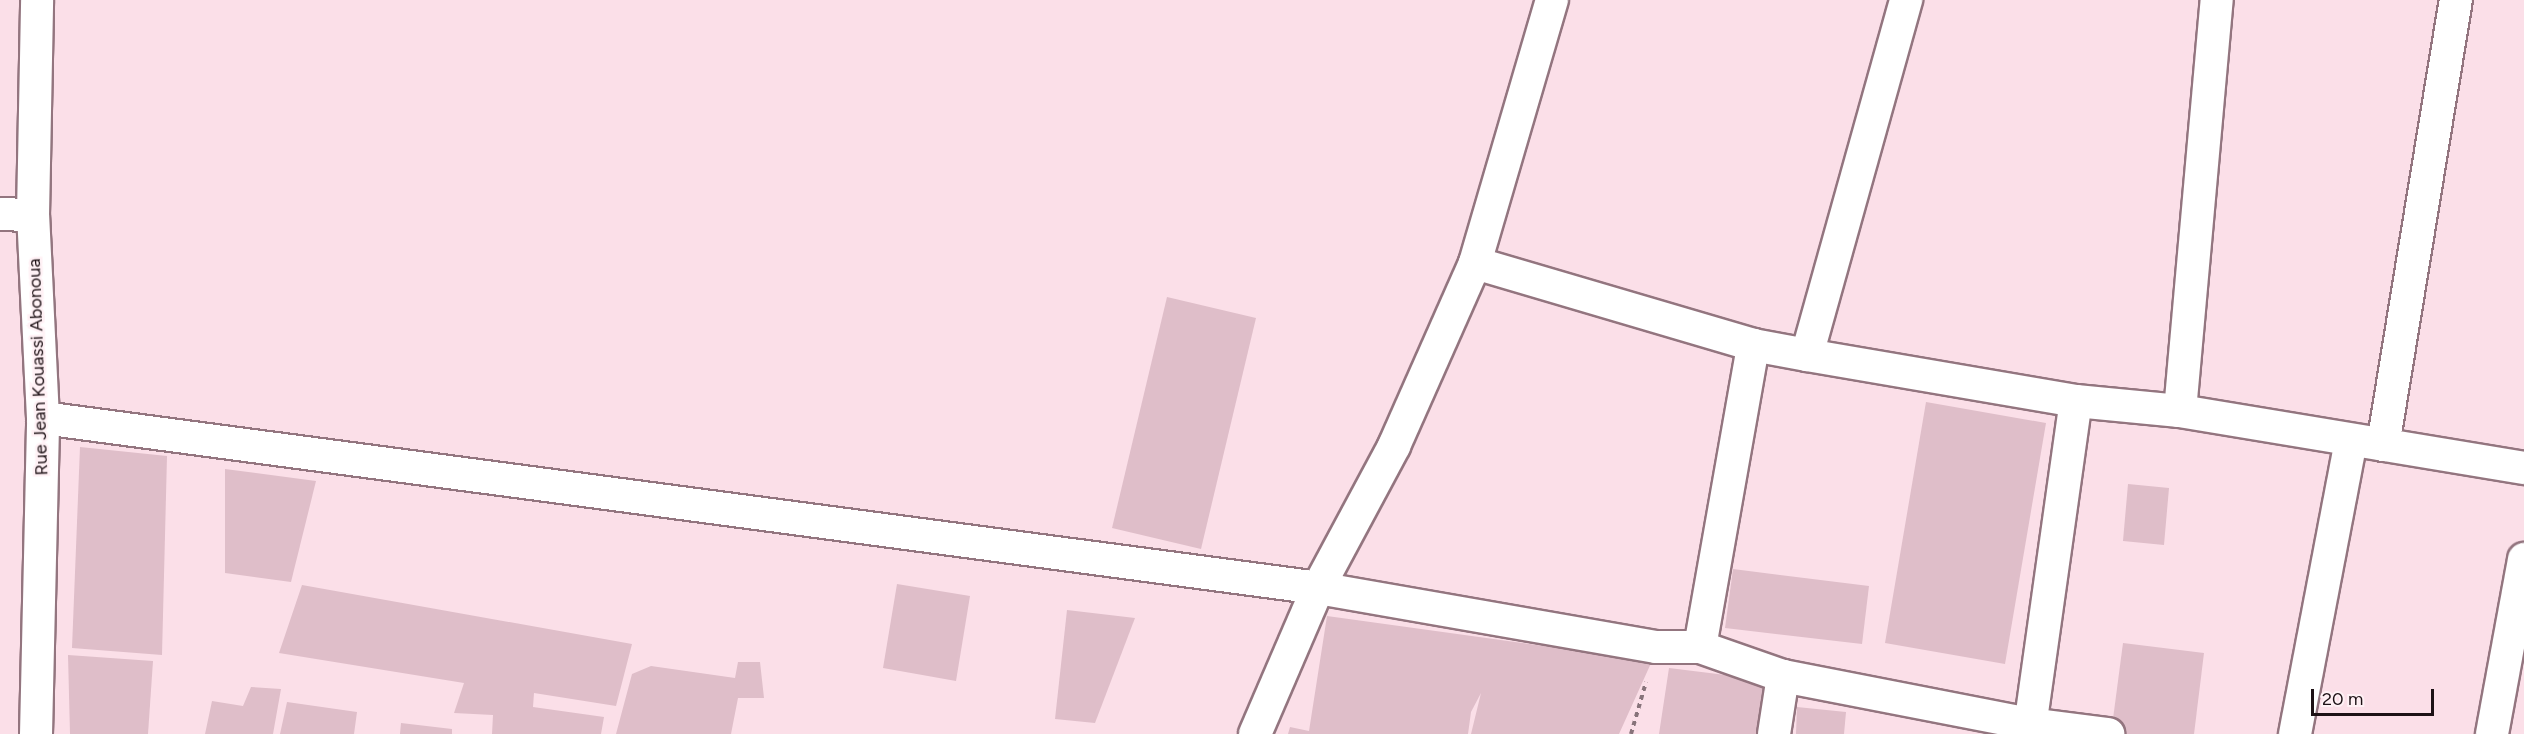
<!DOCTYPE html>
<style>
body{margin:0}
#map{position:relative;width:2524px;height:734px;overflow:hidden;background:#fbdfe8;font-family:Figtree,sans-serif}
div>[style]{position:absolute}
.building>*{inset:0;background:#dfbec9}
.path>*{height:4px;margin-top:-2px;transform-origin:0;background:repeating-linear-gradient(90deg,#87737a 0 4.5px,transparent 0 9px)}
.roads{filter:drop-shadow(2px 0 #93757f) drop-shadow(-2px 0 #93757f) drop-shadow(0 2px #93757f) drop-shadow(0 -2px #93757f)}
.street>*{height:32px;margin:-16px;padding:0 16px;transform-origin:16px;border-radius:16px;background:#fff}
span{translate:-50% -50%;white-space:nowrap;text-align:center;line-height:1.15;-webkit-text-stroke:5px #fff1f5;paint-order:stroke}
.street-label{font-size:18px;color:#1d1115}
.scale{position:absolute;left:2311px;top:689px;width:123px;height:27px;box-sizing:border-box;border:3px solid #1d1115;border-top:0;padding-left:8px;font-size:18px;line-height:21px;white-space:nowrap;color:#1d1115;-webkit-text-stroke:4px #fff1f5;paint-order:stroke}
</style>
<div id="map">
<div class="building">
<i style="clip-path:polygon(1167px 297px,1256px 318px,1201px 549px,1112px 528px)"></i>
<i style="clip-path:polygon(1926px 402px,2046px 423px,2005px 664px,1885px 643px)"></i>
<i style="clip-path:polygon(80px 447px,167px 456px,162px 655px,72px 648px)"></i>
<i style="clip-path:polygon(225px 469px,316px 481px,291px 582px,225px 573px)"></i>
<i style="clip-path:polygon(2128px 484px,2169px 488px,2164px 545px,2123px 541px)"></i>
<i style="clip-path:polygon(1733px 569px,1869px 586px,1862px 644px,1725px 628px)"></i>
<i style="clip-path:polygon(897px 584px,970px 596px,956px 681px,883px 668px)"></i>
<i style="clip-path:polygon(302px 585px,632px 644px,616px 706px,534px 693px,533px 707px,604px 717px,601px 734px,492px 734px,493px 715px,454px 713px,464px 683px,279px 653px)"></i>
<i style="clip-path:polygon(1067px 610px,1135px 618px,1095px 723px,1055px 719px)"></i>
<i style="clip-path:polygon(1327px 616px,1652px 661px,1619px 734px,1471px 734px,1481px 693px,1471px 712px,1468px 734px,1288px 734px,1290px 727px,1309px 731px)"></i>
<i style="clip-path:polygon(2123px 643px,2204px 653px,2194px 734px,2111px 734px)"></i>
<i style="clip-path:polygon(68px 655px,153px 661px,148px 734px,70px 734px)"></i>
<i style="clip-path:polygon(738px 662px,760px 662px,764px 698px,738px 698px,731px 734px,616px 734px,632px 674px,651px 666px,735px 678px)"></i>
<i style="clip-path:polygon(1669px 668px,1766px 680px,1758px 734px,1659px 734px)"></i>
<i style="clip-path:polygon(251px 687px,281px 689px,273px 734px,205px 734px,212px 701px,243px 706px)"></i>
<i style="clip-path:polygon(287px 702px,357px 712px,354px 734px,280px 734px)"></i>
<i style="clip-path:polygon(1797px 707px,1846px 712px,1844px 734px,1796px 734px)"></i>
<i style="clip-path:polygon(401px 723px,452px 729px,452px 734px,400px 734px)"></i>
</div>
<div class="path">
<i style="left:1631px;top:734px;width:54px;rotate:-73.9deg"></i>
</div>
<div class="roads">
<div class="street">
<i style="left:0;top:214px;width:33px;rotate:2deg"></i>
<i style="left:1475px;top:263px;width:290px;rotate:16.4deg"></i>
<i style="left:1753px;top:345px;width:55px;rotate:10.5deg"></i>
<i style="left:1807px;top:355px;width:273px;rotate:9.7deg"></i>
<i style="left:2076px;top:401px;width:104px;rotate:5.5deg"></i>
<i style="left:2180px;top:411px;width:349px;rotate:9.4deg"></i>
<i style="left:1807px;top:355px;width:369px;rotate:-74.4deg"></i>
<i style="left:2180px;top:411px;width:413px;rotate:-84.9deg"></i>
<i style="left:43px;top:418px;width:1286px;rotate:7.59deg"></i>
<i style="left:1318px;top:588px;width:343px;rotate:9.9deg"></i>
<i style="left:1656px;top:647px;width:44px"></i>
<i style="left:1700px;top:647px;width:307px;rotate:-80deg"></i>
<i style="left:2383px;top:445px;width:451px;rotate:-80.7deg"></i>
<i style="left:1700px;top:647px;width:88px;rotate:19.3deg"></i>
<i style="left:1783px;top:676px;width:252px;rotate:11deg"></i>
<i style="left:2030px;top:724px;width:79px;rotate:7.3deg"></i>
<i style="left:36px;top:734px;width:316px;rotate:-88.7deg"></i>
<i style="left:43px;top:418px;width:203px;rotate:-92.8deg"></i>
<i style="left:33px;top:215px;width:215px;rotate:-88.9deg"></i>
<i style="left:1255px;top:734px;width:159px;rotate:-66.7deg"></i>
<i style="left:1318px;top:588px;width:161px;rotate:-61.8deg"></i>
<i style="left:1394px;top:446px;width:200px;rotate:-66.1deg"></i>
<i style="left:1475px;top:263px;width:274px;rotate:-73.7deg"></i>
<i style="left:1774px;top:734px;width:59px;rotate:-81.2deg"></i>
<i style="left:2029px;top:734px;width:336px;rotate:-82deg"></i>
<i style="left:2295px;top:734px;width:299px;rotate:-79.2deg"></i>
<i style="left:2492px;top:734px;width:178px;rotate:-79.6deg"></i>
</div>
</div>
<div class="street-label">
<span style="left:38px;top:367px;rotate:-92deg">Rue Jean Kouassi Abonoua</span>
</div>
<div class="scale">20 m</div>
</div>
